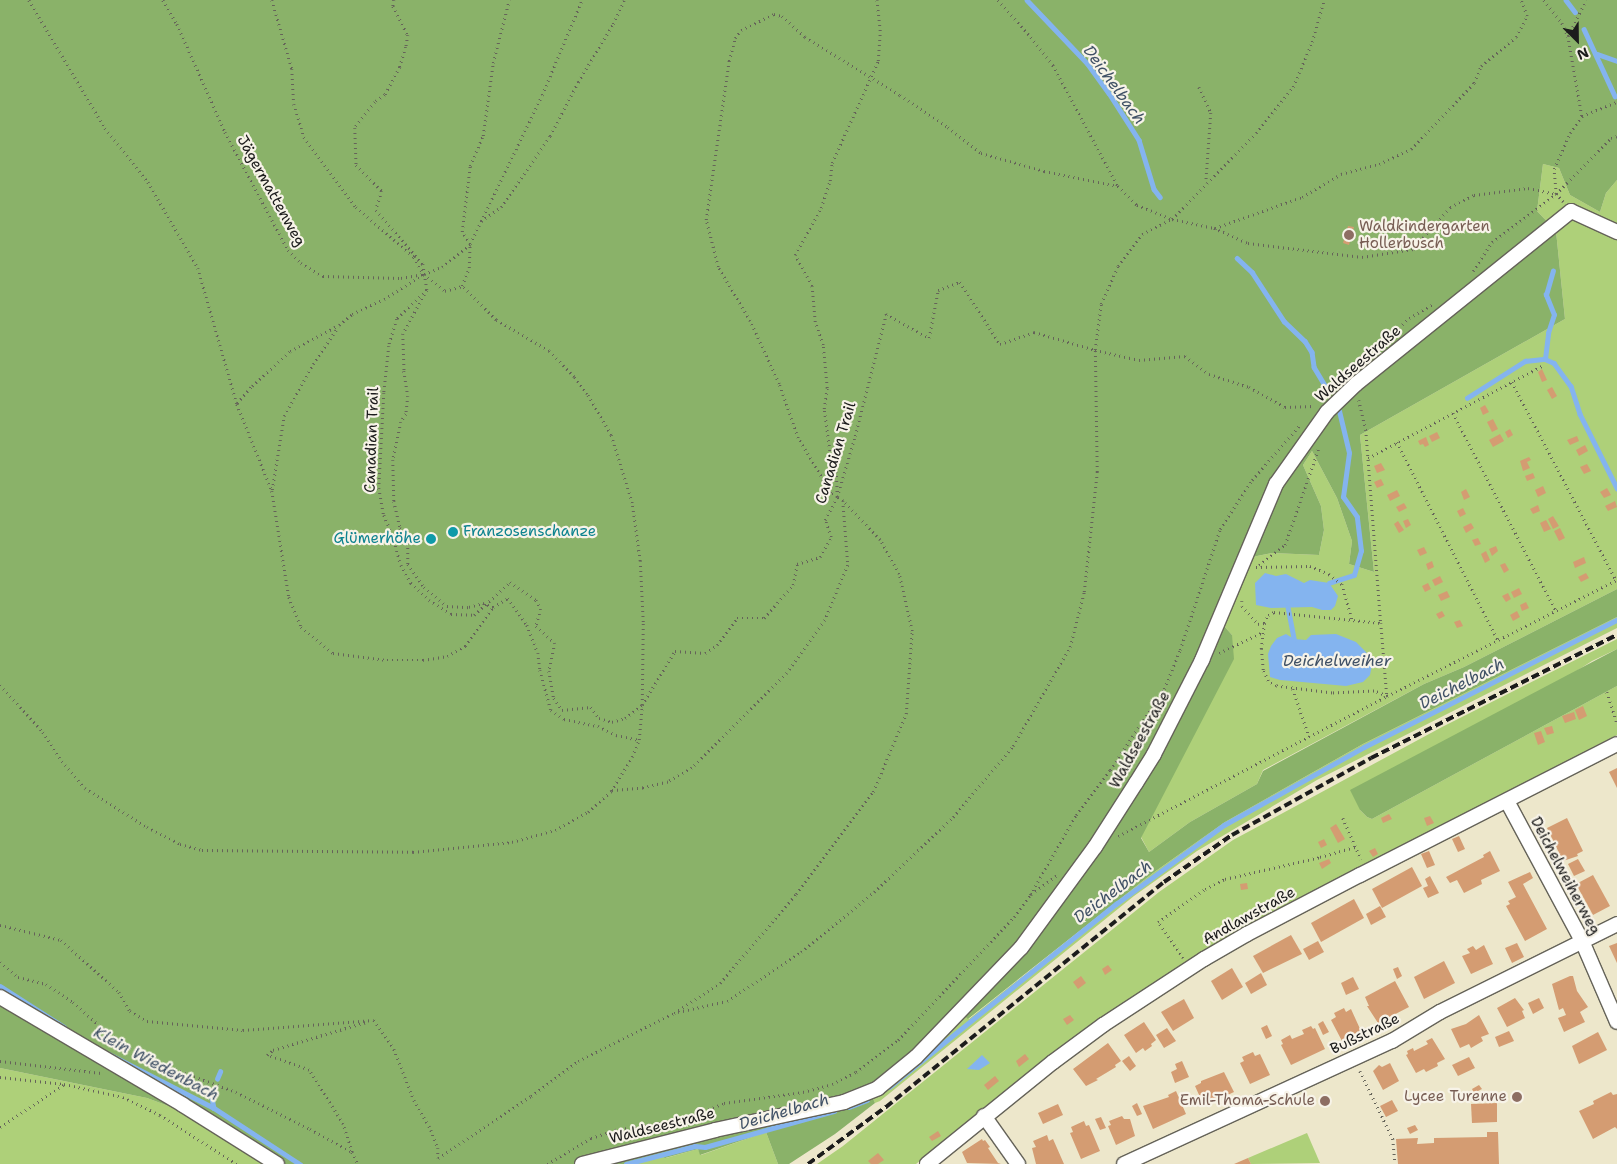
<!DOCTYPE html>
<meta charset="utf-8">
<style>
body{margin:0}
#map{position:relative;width:1617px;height:1164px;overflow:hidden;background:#ede7cb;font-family:"Shantell Sans",sans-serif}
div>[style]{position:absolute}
.green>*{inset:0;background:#aed079}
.forest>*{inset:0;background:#8ab269}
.water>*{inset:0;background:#84b4ef}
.stream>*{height:4.5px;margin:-2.25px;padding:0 2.25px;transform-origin:2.25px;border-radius:2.25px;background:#84b4ef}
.building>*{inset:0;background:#d49c72}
.path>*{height:2.5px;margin-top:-1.25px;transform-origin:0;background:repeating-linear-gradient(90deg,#656359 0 1px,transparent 0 5px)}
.roads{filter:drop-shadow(1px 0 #656359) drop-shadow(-1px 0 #656359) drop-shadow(0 1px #656359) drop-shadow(0 -1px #656359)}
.minor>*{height:14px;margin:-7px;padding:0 7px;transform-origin:7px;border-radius:7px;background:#fff}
.rail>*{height:4px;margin-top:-2px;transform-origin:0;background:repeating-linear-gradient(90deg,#1c1c1c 0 8px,transparent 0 12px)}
.dots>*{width:14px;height:14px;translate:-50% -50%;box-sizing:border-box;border:2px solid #f7f3e8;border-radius:50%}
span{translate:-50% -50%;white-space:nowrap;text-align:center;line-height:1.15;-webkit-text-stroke:4.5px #f7f3e8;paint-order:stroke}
.street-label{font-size:15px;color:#1c1c1c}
.education-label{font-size:15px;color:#785e54}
.left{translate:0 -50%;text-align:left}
.right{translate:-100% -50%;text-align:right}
.culture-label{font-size:15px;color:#0d838f}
.water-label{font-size:16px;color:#405166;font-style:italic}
.north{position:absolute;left:1552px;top:15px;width:50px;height:50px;-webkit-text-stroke:4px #f7f3e8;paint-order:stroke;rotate:157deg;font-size:14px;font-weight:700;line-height:20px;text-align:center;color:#1c1c1c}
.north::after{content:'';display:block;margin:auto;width:18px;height:22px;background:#1c1c1c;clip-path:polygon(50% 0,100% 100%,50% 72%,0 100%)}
</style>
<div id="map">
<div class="green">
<i style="clip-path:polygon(1543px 164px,1559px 168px,1570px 195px,1600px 212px,1606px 193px,1617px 180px,1617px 589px,1464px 667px,1424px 684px,1263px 770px,1257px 784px,1190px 822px,1149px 852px,1141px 837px,1232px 635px,1224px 626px,1252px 557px,1272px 553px,1319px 555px,1324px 530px,1321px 506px,1303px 465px,1312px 451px,1337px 498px,1352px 541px,1349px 564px,1374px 572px,1360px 435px,1565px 319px,1556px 231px,1537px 211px)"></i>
<i style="clip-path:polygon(1617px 617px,1617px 628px,1317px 780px,1197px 851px,1134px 896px,880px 1101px,875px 1103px,868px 1088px,956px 1009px,969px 1019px,1153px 873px,1225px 822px,1363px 744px)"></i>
<i style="clip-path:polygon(1617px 639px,1617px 649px,1592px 661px,1360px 810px,1367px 817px,1372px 819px,1617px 686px,1617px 735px,1257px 920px,1258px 922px,1140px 992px,1062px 1047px,916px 1164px,817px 1164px,843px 1146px,1159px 892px,1233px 840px,1442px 727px)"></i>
<i style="clip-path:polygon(0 1068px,147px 1098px,198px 1117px,266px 1164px,0 1164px)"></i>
<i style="clip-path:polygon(766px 1132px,778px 1164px,635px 1164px,663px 1155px,666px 1158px,698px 1149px,701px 1155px)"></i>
<i style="clip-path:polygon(1307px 1133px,1320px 1163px,1251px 1164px,1248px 1158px)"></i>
</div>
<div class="forest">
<i style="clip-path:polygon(0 0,1617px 0,1617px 180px,1606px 193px,1600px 212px,1570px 195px,1559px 168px,1543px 164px,1537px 211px,1556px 231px,1565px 319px,1360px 435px,1374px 572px,1349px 564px,1352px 541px,1337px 498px,1312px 451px,1303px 465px,1321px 506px,1324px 530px,1319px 555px,1272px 553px,1252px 557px,1224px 626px,1232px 635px,1234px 659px,1141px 838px,1149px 852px,1190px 822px,1257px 784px,1263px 771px,1424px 684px,1464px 667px,1617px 589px,1617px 617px,1363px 744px,1225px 822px,1153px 873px,968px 1019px,957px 1009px,912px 1055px,868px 1087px,875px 1103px,835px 1134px,789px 1164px,778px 1164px,766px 1132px,700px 1155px,698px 1149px,665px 1158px,662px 1155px,635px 1164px,266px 1164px,198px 1117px,147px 1098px,0 1068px)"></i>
<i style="clip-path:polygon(1617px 649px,1617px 686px,1372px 819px,1367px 817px,1360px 810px,1350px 790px)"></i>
</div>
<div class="water">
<i style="clip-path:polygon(1265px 573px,1276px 576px,1286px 574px,1304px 583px,1310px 580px,1329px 583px,1338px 596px,1335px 606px,1331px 610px,1322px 610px,1312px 607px,1271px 608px,1256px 605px,1255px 583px)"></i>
<i style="clip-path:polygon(1286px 634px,1294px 639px,1306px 640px,1311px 635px,1336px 634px,1356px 642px,1366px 652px,1372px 665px,1370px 675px,1363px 682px,1346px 686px,1280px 680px,1270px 677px,1268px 654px,1271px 646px,1277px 638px)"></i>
<i style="clip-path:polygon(982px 1055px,990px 1063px,979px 1070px,967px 1069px)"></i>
</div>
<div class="stream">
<i style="left:1027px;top:0;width:87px;rotate:46.4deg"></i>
<i style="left:1087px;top:63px;width:37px;rotate:54deg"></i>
<i style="left:1109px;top:93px;width:56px;rotate:57.4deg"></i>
<i style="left:1139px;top:140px;width:51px;rotate:73deg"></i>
<i style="left:1154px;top:189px;width:10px;rotate:53deg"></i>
<i style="left:1566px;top:0;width:15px;rotate:53deg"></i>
<i style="left:1584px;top:29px;width:74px;rotate:65.2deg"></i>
<i style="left:1597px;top:54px;width:21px;rotate:19deg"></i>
<i style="left:1237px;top:258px;width:21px;rotate:43deg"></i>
<i style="left:1252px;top:272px;width:59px;rotate:56.9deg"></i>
<i style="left:1284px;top:321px;width:29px;rotate:44deg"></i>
<i style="left:1305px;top:341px;width:13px;rotate:58deg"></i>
<i style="left:1312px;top:352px;width:15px;rotate:82deg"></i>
<i style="left:1314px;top:367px;width:29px;rotate:59deg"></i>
<i style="left:1545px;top:359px;width:26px;rotate:-83deg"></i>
<i style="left:1548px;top:333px;width:19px;rotate:-72deg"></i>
<i style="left:1554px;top:315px;width:22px;rotate:-112deg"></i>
<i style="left:1546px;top:295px;width:25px;rotate:-74deg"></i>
<i style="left:1467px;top:398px;width:69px;rotate:-32.5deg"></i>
<i style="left:1525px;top:361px;width:20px;rotate:-6deg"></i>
<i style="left:1545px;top:359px;width:10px;rotate:24deg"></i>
<i style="left:1554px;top:363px;width:29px;rotate:54deg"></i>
<i style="left:1571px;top:386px;width:29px;rotate:72deg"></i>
<i style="left:1580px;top:414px;width:83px;rotate:63.4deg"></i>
<i style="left:1329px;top:583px;width:26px;rotate:-18deg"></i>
<i style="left:1354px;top:575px;width:25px;rotate:-74deg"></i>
<i style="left:1361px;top:551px;width:34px;rotate:-97deg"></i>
<i style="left:1357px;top:517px;width:24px;rotate:-125deg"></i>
<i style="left:1343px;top:497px;width:44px;rotate:-82.2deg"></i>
<i style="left:1349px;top:453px;width:43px;rotate:-103.4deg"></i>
<i style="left:1288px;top:607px;width:33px;rotate:79deg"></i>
<i style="left:0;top:986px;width:76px;rotate:32.6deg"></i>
<i style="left:107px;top:1053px;width:120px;rotate:27.2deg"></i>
<i style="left:214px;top:1108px;width:103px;rotate:33.1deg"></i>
<i style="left:217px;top:1079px;width:8px;rotate:-67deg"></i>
<i style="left:889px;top:1087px;width:292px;rotate:-38.9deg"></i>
<i style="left:1116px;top:904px;width:134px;rotate:-36.2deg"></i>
<i style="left:1224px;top:825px;width:160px;rotate:-29.1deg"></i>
<i style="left:1364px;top:747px;width:283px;rotate:-26.7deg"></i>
<i style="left:212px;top:1098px;width:10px;rotate:79deg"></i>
<i style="left:849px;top:1107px;width:19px;rotate:-21deg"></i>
<i style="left:626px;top:1164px;width:71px;rotate:-14.6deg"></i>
<i style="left:695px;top:1146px;width:10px;rotate:6deg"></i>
<i style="left:705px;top:1147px;width:134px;rotate:-15.6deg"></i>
</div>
<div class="building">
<i style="clip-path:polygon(1348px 226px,1354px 227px,1349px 245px,1343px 243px)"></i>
<i style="clip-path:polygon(1542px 369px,1547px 380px,1542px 382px,1538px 372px)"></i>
<i style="clip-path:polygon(1552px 387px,1557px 396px,1552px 399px,1547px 390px)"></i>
<i style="clip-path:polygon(1485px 405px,1489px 412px,1483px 415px,1480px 408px)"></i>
<i style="clip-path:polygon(1493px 419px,1498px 429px,1492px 432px,1487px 422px)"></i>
<i style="clip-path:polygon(1510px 429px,1513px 435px,1508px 438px,1505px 432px)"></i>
<i style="clip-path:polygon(1437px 432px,1440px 438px,1432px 442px,1429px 436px)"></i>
<i style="clip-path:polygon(1500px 434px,1504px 441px,1493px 447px,1489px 440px)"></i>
<i style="clip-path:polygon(1577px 436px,1579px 441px,1570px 445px,1567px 440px)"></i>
<i style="clip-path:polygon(1426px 437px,1429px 445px,1425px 447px,1423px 444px,1420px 445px,1418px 441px)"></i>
<i style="clip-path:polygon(1585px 445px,1588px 451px,1579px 456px,1576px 450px)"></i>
<i style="clip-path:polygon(1529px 457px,1531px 460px,1527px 462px,1530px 468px,1523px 471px,1520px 461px)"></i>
<i style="clip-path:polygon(1381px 463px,1385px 470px,1377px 473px,1374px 466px)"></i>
<i style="clip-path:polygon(1587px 464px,1591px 471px,1584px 474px,1580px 467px)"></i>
<i style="clip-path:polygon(1533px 473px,1535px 478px,1527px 481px,1525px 476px)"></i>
<i style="clip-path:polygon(1381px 479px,1384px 485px,1377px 488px,1374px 482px)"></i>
<i style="clip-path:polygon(1543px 486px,1546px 493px,1538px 497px,1535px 490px)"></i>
<i style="clip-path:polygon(1607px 488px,1611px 495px,1604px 498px,1600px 492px)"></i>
<i style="clip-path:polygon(1466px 489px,1470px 497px,1464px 500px,1461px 492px)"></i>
<i style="clip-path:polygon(1397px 490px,1400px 496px,1390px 501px,1387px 495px)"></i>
<i style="clip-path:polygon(1615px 501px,1617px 507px,1608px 511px,1605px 506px)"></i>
<i style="clip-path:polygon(1404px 503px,1407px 508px,1399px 512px,1396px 507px)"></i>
<i style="clip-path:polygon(1538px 505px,1540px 511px,1533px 514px,1530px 509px)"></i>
<i style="clip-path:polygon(1463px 508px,1466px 514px,1460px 517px,1457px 511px)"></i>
<i style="clip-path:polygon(1553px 516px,1559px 526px,1553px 529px,1548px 519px)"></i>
<i style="clip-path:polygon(1408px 519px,1411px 525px,1406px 528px,1403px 521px)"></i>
<i style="clip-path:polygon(1546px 520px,1551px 529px,1544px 532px,1540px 523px)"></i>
<i style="clip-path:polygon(1398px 521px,1404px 530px,1399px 533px,1394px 524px)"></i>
<i style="clip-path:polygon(1471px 523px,1474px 528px,1466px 533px,1463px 527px)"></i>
<i style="clip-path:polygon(1560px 528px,1565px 538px,1559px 541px,1554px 531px)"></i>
<i style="clip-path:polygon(1478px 538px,1481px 544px,1475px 546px,1472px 540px)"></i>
<i style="clip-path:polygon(1496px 546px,1498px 551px,1492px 556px,1489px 549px)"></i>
<i style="clip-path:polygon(1424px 547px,1427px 553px,1420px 556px,1417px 550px)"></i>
<i style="clip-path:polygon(1486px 551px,1490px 560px,1485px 563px,1481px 554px)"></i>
<i style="clip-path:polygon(1584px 557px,1586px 563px,1575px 568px,1573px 562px)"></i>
<i style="clip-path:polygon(1432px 561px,1434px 567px,1428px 570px,1426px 564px)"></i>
<i style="clip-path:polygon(1505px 563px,1509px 570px,1504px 573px,1500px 565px)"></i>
<i style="clip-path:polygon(1586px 573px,1589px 578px,1581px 582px,1578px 577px)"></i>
<i style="clip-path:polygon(1440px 576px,1443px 582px,1435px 586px,1432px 580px)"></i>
<i style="clip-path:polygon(1428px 583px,1431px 589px,1425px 592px,1422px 586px)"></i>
<i style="clip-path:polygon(1519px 588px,1522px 594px,1514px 598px,1511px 592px)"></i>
<i style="clip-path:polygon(1447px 591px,1450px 597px,1441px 601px,1438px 595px)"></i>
<i style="clip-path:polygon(1508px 593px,1511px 599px,1506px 602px,1502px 596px)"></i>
<i style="clip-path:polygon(1526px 602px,1529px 608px,1522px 611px,1520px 605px)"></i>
<i style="clip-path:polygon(1442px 611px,1445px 616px,1439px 619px,1436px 614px)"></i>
<i style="clip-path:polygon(1517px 611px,1520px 617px,1513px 621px,1510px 615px)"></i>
<i style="clip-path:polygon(1460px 620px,1463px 626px,1457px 628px,1454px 622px)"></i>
<i style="clip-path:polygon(1583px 706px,1587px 716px,1579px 720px,1575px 710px)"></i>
<i style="clip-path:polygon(1574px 712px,1576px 719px,1565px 723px,1562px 716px)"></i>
<i style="clip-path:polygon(1552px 726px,1554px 733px,1547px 735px,1544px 728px)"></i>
<i style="clip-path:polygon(1541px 731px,1545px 742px,1538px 745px,1534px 733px)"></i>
<i style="clip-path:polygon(1617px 768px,1617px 788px,1609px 772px)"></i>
<i style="clip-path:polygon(1389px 814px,1392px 819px,1383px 823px,1381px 818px)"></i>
<i style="clip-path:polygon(1430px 816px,1434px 823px,1427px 826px,1424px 818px)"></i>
<i style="clip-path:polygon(1567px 818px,1583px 851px,1577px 854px,1578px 856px,1563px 861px,1547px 828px)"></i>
<i style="clip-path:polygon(1336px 824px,1345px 839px,1338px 843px,1330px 828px)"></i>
<i style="clip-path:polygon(1459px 836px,1465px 849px,1458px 852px,1452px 839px)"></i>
<i style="clip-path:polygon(1324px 839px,1327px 845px,1321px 848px,1318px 842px)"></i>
<i style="clip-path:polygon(1375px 848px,1378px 854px,1373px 857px,1369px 851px)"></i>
<i style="clip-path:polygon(1429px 851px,1435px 865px,1427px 868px,1421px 854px)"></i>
<i style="clip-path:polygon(1490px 851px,1500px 871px,1481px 880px,1482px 884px,1464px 893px,1457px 880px,1450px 883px,1446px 877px,1484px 857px,1483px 855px)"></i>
<i style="clip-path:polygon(1329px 859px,1331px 863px,1322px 869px,1319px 863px)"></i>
<i style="clip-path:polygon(1578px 859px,1585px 871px,1574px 876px,1568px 864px)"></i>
<i style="clip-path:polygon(1412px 867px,1422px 886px,1382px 908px,1372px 889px)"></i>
<i style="clip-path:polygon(1530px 872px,1533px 878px,1523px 884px,1547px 929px,1525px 941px,1506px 906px,1510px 904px,1508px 901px,1516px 897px,1508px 882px)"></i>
<i style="clip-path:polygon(1593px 875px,1610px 906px,1593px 915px,1576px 884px)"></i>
<i style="clip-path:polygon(1430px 876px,1439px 893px,1428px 898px,1423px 888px,1428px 886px,1425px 879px)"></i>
<i style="clip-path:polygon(1247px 883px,1248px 889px,1241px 890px,1240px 884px)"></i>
<i style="clip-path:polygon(1354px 899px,1364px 918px,1321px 942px,1311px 923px)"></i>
<i style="clip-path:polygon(1380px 906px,1386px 917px,1371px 925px,1366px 914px)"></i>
<i style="clip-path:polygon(1291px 935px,1302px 954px,1263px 973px,1253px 956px)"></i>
<i style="clip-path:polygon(1318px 941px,1324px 952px,1309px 960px,1303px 949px)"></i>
<i style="clip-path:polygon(1517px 943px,1524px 957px,1512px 963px,1505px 948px)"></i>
<i style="clip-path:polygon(1617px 943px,1617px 963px,1609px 946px)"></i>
<i style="clip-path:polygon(1484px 945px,1493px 964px,1471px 974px,1462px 956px,1470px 953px,1467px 949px,1473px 946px,1476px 950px)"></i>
<i style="clip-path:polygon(1444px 961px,1455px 983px,1424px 999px,1414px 977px)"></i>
<i style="clip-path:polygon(1108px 965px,1112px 970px,1105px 975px,1102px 969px)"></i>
<i style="clip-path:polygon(1398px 967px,1402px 976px,1397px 979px,1393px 969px)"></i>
<i style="clip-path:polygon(1232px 968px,1243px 987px,1222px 1000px,1211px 981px)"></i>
<i style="clip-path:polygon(1261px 973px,1267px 985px,1251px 994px,1245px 983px)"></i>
<i style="clip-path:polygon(1081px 976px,1086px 983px,1078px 989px,1073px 982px)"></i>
<i style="clip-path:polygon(1570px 976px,1573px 976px,1577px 991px,1588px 1007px,1580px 1012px,1585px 1022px,1564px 1032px,1558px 1018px,1566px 1015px,1563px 1008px,1559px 1010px,1552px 984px)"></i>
<i style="clip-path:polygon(1353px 977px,1359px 989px,1346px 995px,1341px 983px)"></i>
<i style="clip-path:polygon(1395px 981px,1409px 1007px,1378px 1023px,1367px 1006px,1369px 1006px,1365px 997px)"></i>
<i style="clip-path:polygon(1515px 998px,1524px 1010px,1522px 1011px,1525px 1018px,1507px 1027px,1497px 1008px)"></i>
<i style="clip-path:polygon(1539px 998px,1544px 1008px,1533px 1014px,1528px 1003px)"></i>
<i style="clip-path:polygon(1184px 999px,1194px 1018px,1173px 1031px,1161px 1012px)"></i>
<i style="clip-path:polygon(1344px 1008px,1346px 1012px,1351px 1009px,1361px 1031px,1342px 1041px,1331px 1020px,1336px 1017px,1334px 1013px)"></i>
<i style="clip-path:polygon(1070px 1015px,1074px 1020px,1067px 1025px,1063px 1019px)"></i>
<i style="clip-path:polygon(1479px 1015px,1489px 1034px,1481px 1037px,1483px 1041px,1471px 1048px,1469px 1044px,1460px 1048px,1451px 1029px,1466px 1024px)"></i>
<i style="clip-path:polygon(1323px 1021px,1329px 1032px,1323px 1035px,1318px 1024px)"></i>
<i style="clip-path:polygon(1144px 1022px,1156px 1040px,1151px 1044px,1152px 1046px,1145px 1051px,1143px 1048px,1136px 1053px,1124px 1035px)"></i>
<i style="clip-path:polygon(1267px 1025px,1272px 1036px,1266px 1039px,1261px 1028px)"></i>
<i style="clip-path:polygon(1311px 1026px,1313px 1029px,1315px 1028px,1325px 1049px,1291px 1065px,1281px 1045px,1283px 1044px,1281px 1040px,1290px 1035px,1292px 1039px,1304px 1034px,1302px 1030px)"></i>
<i style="clip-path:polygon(1167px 1028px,1176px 1041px,1164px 1048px,1156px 1035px)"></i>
<i style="clip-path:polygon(1509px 1031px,1514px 1041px,1499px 1047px,1495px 1037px)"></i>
<i style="clip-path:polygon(1598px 1032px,1607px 1050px,1579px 1064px,1572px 1046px)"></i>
<i style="clip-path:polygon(1432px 1038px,1445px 1059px,1437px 1063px,1438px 1066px,1426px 1072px,1424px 1069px,1416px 1073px,1406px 1055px,1408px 1054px,1407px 1051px,1413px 1048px,1414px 1051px,1428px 1044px,1426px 1041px)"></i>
<i style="clip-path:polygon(1108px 1043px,1121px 1061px,1115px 1065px,1116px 1067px,1096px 1079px,1098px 1080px,1086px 1086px,1073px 1069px)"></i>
<i style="clip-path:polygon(1253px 1052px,1255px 1056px,1260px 1054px,1270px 1075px,1250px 1084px,1240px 1063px,1244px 1061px,1242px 1057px)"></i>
<i style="clip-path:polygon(1025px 1054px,1029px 1059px,1019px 1067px,1016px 1061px)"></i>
<i style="clip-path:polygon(1129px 1056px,1136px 1066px,1130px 1071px,1122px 1061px)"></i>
<i style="clip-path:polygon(1469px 1057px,1475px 1068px,1458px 1076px,1452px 1065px)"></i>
<i style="clip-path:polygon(1182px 1061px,1189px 1077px,1175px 1083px,1171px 1072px,1177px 1069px,1175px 1064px)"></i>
<i style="clip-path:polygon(1390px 1063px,1399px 1081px,1383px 1090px,1373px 1071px,1379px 1065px,1382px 1067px)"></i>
<i style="clip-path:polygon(1224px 1072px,1234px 1092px,1204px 1106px,1195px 1086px,1201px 1083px,1201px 1081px)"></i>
<i style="clip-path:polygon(995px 1076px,999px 1081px,988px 1090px,984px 1085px)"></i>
<i style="clip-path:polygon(1479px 1085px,1482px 1089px,1474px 1093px,1472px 1089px)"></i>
<i style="clip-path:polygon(1176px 1091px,1186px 1114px,1153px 1129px,1143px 1106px,1169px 1097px,1168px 1095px)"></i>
<i style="clip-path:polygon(1611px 1092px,1613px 1095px,1617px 1094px,1617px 1129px,1615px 1127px,1593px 1139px,1579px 1111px,1594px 1104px,1593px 1101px)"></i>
<i style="clip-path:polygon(1392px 1100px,1398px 1111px,1386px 1117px,1380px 1106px)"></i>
<i style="clip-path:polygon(1137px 1103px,1142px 1114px,1137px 1116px,1132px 1106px)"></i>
<i style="clip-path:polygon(1497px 1103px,1497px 1122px,1472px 1123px,1471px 1104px)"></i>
<i style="clip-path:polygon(1058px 1104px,1063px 1115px,1043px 1124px,1038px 1113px)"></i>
<i style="clip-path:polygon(1122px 1116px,1124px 1119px,1130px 1119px,1135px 1136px,1116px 1145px,1108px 1126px,1111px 1125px,1109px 1121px)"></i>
<i style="clip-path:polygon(1101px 1117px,1106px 1128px,1100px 1130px,1095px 1119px)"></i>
<i style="clip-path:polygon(1084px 1121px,1086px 1126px,1089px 1125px,1100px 1151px,1081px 1159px,1070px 1133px,1073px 1132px,1071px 1127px)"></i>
<i style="clip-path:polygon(1415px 1125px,1418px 1130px,1410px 1134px,1407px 1128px)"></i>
<i style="clip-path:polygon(938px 1131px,941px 1136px,932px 1141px,929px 1137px)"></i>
<i style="clip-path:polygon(1487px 1132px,1498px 1132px,1499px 1164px,1398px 1164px,1396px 1139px,1418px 1138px,1417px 1144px,1434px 1143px,1434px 1138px,1487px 1137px)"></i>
<i style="clip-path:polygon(1047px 1135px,1049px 1141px,1053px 1139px,1064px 1164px,1036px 1164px,1032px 1148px,1036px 1147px,1033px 1141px)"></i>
<i style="clip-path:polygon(982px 1139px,983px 1141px,985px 1140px,990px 1147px,988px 1148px,998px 1163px,1001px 1164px,967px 1163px,962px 1152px)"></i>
<i style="clip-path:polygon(878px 1153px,884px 1160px,878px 1164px,871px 1164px,868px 1161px)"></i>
<i style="clip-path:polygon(1248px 1158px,1251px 1164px,1234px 1164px)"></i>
</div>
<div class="path">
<i style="left:29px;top:0;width:149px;rotate:59.3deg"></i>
<i style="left:105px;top:128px;width:69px;rotate:51.5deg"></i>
<i style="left:148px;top:182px;width:99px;rotate:59.8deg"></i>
<i style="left:198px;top:268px;width:141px;rotate:74deg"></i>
<i style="left:237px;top:404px;width:94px;rotate:68.1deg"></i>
<i style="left:272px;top:491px;width:107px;rotate:80.9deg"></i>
<i style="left:289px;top:597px;width:32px;rotate:68deg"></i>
<i style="left:301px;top:627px;width:41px;rotate:39.1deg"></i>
<i style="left:333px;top:653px;width:54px;rotate:7.4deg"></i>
<i style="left:387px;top:660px;width:36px"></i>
<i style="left:423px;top:660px;width:24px;rotate:-9deg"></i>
<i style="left:447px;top:656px;width:21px;rotate:-29deg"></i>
<i style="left:465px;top:646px;width:48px;rotate:-54.3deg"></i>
<i style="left:163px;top:0;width:28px;rotate:60deg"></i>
<i style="left:177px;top:24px;width:118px;rotate:66deg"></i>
<i style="left:225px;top:132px;width:134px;rotate:61.9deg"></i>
<i style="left:288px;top:250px;width:18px;rotate:45deg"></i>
<i style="left:301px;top:263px;width:26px;rotate:31deg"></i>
<i style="left:323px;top:276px;width:78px;rotate:1.5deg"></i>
<i style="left:401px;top:278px;width:23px;rotate:-10deg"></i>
<i style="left:424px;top:274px;width:27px;rotate:39deg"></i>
<i style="left:445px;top:291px;width:18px;rotate:-16deg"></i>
<i style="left:272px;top:0;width:72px;rotate:73.8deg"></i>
<i style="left:292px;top:69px;width:35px;rotate:87deg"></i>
<i style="left:294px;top:104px;width:34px;rotate:73deg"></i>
<i style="left:304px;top:137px;width:87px;rotate:53.4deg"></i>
<i style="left:356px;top:207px;width:77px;rotate:40.8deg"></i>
<i style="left:414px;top:257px;width:18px;rotate:61deg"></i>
<i style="left:394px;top:0;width:6px;rotate:99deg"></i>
<i style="left:393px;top:6px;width:33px;rotate:63deg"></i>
<i style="left:408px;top:35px;width:12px;rotate:99deg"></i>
<i style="left:406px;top:47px;width:21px;rotate:107deg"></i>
<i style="left:400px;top:67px;width:32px;rotate:118deg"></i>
<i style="left:385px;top:95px;width:12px;rotate:145deg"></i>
<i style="left:375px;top:102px;width:33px;rotate:128deg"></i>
<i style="left:355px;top:128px;width:37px;rotate:88deg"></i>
<i style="left:356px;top:165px;width:37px;rotate:45deg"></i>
<i style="left:382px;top:191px;width:20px;rotate:108deg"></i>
<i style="left:376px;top:210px;width:72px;rotate:49deg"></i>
<i style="left:423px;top:264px;width:26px;rotate:81deg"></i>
<i style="left:427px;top:290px;width:50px;rotate:118.6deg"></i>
<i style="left:403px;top:334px;width:37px;rotate:88deg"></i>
<i style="left:404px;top:371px;width:25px;rotate:81deg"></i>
<i style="left:408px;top:396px;width:18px;rotate:96deg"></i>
<i style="left:406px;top:414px;width:9px;rotate:122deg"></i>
<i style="left:401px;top:422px;width:39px;rotate:102deg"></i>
<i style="left:393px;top:460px;width:41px;rotate:88.6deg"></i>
<i style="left:394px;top:501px;width:28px;rotate:77deg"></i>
<i style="left:400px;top:528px;width:9px;rotate:32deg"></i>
<i style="left:408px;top:533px;width:31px;rotate:90deg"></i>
<i style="left:408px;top:564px;width:28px;rotate:55deg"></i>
<i style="left:424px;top:587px;width:30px;rotate:40deg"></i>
<i style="left:447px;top:606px;width:22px;rotate:3deg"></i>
<i style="left:469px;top:607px;width:15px;rotate:-16deg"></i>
<i style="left:483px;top:603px;width:11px;rotate:22deg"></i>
<i style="left:493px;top:607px;width:17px;rotate:-31deg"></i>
<i style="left:508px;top:598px;width:33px;rotate:55deg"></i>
<i style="left:527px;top:625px;width:30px;rotate:69deg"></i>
<i style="left:538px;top:653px;width:17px;rotate:83deg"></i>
<i style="left:540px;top:670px;width:41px;rotate:74.6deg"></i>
<i style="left:551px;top:710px;width:16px;rotate:35deg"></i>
<i style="left:564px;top:719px;width:35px;rotate:12deg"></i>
<i style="left:598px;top:726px;width:20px;rotate:27deg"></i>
<i style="left:616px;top:735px;width:24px;rotate:12deg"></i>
<i style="left:998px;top:0;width:50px;rotate:48.3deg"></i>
<i style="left:1031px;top:37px;width:36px;rotate:52deg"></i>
<i style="left:1053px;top:65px;width:137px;rotate:61.8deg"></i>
<i style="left:1118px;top:186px;width:27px;rotate:45deg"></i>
<i style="left:1137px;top:205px;width:38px;rotate:22deg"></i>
<i style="left:1172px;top:219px;width:43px;rotate:12.1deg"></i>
<i style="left:1214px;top:228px;width:37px;rotate:24deg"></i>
<i style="left:1248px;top:243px;width:115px;rotate:7deg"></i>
<i style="left:1362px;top:257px;width:52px;rotate:-8.9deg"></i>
<i style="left:1413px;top:249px;width:56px;rotate:-48.6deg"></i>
<i style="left:1450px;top:207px;width:27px;rotate:-27deg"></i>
<i style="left:1474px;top:195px;width:54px;rotate:-7.4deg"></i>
<i style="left:1528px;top:188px;width:29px;rotate:12deg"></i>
<i style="left:1544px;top:0;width:29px;rotate:52deg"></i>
<i style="left:1562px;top:23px;width:14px;rotate:65deg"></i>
<i style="left:1568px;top:36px;width:81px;rotate:80.1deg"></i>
<i style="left:1568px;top:36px;width:40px;rotate:-63.4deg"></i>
<i style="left:1199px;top:87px;width:29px;rotate:65deg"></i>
<i style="left:1211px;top:113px;width:70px;rotate:94.1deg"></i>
<i style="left:1563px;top:202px;width:11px;rotate:-131deg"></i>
<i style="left:1556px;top:194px;width:25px;rotate:-95deg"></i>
<i style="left:1554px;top:169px;width:39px;rotate:-66deg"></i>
<i style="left:1570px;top:133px;width:21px;rotate:-55deg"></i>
<i style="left:1582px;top:116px;width:38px;rotate:-22deg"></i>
<i style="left:481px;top:221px;width:24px;rotate:-35deg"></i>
<i style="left:501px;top:207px;width:86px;rotate:-55.4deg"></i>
<i style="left:550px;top:136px;width:61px;rotate:-62.6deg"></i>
<i style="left:578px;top:82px;width:68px;rotate:-58.9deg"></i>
<i style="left:613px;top:24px;width:26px;rotate:-65deg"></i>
<i style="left:1215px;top:228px;width:92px;rotate:-19.6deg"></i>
<i style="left:1302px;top:197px;width:45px;rotate:-30.5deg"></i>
<i style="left:1341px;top:174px;width:39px;rotate:-15deg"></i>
<i style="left:1379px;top:164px;width:35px;rotate:-25deg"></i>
<i style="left:1411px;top:149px;width:91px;rotate:-46.3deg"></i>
<i style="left:1474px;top:83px;width:18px;rotate:-68deg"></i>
<i style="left:1481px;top:66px;width:45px;rotate:-39.6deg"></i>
<i style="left:1516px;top:37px;width:24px;rotate:-62deg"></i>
<i style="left:1527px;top:16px;width:17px;rotate:-111deg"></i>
<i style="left:1473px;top:271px;width:35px;rotate:-57deg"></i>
<i style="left:1492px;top:242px;width:80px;rotate:-36.9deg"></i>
<i style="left:1556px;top:194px;width:78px;rotate:-45.5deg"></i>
<i style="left:1611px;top:138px;width:6px;rotate:-18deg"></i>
<i style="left:427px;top:290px;width:42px;rotate:136deg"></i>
<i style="left:397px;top:319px;width:28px;rotate:107deg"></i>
<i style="left:389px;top:346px;width:47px;rotate:96.1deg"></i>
<i style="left:384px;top:393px;width:95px;rotate:93deg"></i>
<i style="left:379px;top:488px;width:27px;rotate:80deg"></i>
<i style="left:384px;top:515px;width:23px;rotate:67deg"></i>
<i style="left:393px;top:536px;width:30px;rotate:75deg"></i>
<i style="left:401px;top:565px;width:21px;rotate:61deg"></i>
<i style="left:411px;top:583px;width:25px;rotate:43deg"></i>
<i style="left:429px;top:600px;width:26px;rotate:32deg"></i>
<i style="left:451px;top:614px;width:23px;rotate:2deg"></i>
<i style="left:474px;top:615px;width:49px;rotate:-42.5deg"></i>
<i style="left:510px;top:582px;width:32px;rotate:35deg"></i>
<i style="left:536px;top:600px;width:10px;rotate:61deg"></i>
<i style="left:541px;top:609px;width:18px;rotate:106deg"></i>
<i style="left:536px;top:626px;width:25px;rotate:42deg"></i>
<i style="left:555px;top:643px;width:29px;rotate:102deg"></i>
<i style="left:549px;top:671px;width:27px;rotate:80deg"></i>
<i style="left:554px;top:698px;width:14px;rotate:56deg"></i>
<i style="left:562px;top:710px;width:29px;rotate:-6deg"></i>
<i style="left:591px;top:707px;width:14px;rotate:54deg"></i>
<i style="left:599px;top:718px;width:14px;rotate:17deg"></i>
<i style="left:612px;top:722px;width:14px;rotate:-17deg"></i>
<i style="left:625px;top:718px;width:21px;rotate:-37deg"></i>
<i style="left:642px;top:705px;width:63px;rotate:-58.6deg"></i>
<i style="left:675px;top:651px;width:30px;rotate:4deg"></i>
<i style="left:705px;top:653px;width:14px;rotate:-34deg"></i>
<i style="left:717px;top:645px;width:34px;rotate:-53deg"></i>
<i style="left:737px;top:618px;width:27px"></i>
<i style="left:764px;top:618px;width:44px;rotate:-48.7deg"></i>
<i style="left:793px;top:585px;width:21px;rotate:-79deg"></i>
<i style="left:797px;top:564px;width:24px;rotate:-17deg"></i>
<i style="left:820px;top:557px;width:23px;rotate:-61deg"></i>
<i style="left:831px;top:537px;width:18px;rotate:-109deg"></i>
<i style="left:825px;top:520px;width:26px;rotate:-62deg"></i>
<i style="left:837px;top:497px;width:64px;rotate:-73.6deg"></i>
<i style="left:855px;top:436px;width:126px;rotate:-75.7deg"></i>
<i style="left:886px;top:314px;width:49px;rotate:29.2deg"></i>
<i style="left:929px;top:338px;width:49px;rotate:-79.4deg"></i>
<i style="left:938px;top:290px;width:23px;rotate:-20deg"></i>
<i style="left:960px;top:282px;width:74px;rotate:57.2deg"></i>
<i style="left:1000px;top:344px;width:36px;rotate:-19deg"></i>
<i style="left:1034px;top:332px;width:64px;rotate:16.4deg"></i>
<i style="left:1095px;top:350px;width:45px;rotate:12.8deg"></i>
<i style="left:1139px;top:360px;width:46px;rotate:-5deg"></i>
<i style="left:1185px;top:356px;width:30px;rotate:37deg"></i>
<i style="left:1209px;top:374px;width:42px;rotate:18deg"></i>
<i style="left:1249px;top:387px;width:41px;rotate:29.1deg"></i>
<i style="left:1285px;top:407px;width:29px;rotate:-2deg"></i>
<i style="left:1384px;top:342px;width:35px;rotate:-44deg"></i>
<i style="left:1409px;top:318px;width:28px;rotate:-30deg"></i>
<i style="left:1512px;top:382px;width:224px;rotate:62.3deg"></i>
<i style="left:1359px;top:400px;width:31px;rotate:77deg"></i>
<i style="left:1366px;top:430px;width:194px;rotate:85.6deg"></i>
<i style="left:1381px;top:623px;width:73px;rotate:85.3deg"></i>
<i style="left:1387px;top:696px;width:14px;rotate:-159deg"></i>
<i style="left:1374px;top:691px;width:42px;rotate:177.3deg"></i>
<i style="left:1332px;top:693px;width:56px;rotate:-172.9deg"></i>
<i style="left:1276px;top:686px;width:9px;rotate:-148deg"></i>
<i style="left:1268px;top:681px;width:12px;rotate:-114deg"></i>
<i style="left:1263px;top:670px;width:21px;rotate:-95deg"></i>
<i style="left:1261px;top:649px;width:26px;rotate:-83deg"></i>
<i style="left:1264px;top:623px;width:9px;rotate:-63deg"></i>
<i style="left:1268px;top:615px;width:7px;rotate:-27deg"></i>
<i style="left:1274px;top:612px;width:108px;rotate:5.9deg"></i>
<i style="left:237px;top:403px;width:23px;rotate:-49deg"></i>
<i style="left:252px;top:386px;width:52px;rotate:-42.6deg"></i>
<i style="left:290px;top:351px;width:55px;rotate:-28deg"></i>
<i style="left:339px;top:325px;width:17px;rotate:-40deg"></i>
<i style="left:352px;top:314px;width:35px;rotate:-25deg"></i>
<i style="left:384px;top:299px;width:47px;rotate:-32deg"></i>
<i style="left:424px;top:274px;width:19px;rotate:-21deg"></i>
<i style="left:442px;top:267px;width:36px;rotate:-39deg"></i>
<i style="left:470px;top:244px;width:165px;rotate:-64.2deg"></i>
<i style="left:542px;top:95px;width:103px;rotate:-67.2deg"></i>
<i style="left:1453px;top:413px;width:223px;rotate:62.5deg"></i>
<i style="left:1397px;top:442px;width:222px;rotate:63deg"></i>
<i style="left:1368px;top:458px;width:199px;rotate:-27.9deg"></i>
<i style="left:272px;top:490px;width:75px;rotate:-80.8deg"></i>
<i style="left:284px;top:416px;width:60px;rotate:-60.9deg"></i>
<i style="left:313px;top:364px;width:45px;rotate:-56deg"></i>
<i style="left:837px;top:497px;width:7px;rotate:-146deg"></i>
<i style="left:831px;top:493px;width:64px;rotate:-121deg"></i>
<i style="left:798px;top:438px;width:57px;rotate:-109.4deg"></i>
<i style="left:779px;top:384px;width:69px;rotate:-114.7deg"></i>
<i style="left:750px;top:321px;width:63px;rotate:-120.7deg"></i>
<i style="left:718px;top:267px;width:49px;rotate:-104.3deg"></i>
<i style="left:706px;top:220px;width:161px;rotate:-81.8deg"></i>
<i style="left:729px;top:61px;width:24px;rotate:-75deg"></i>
<i style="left:735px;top:38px;width:10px;rotate:-53deg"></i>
<i style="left:741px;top:30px;width:37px;rotate:-26deg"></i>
<i style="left:774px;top:14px;width:8px;rotate:14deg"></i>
<i style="left:782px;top:16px;width:31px;rotate:42deg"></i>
<i style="left:805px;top:37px;width:111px;rotate:31.4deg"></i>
<i style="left:900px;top:95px;width:58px;rotate:33.7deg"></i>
<i style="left:948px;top:127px;width:42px;rotate:38.2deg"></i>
<i style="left:981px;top:153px;width:66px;rotate:15.9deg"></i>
<i style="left:1044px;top:171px;width:76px;rotate:11.5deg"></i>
<i style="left:843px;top:501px;width:7px;rotate:-146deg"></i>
<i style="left:837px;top:497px;width:24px;rotate:-92deg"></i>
<i style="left:836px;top:473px;width:13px;rotate:-113deg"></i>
<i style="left:831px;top:461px;width:52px;rotate:-97.7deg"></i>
<i style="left:824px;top:409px;width:21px;rotate:-82deg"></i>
<i style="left:827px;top:388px;width:43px;rotate:-95.3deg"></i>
<i style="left:823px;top:345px;width:24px;rotate:-109deg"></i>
<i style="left:815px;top:322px;width:36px;rotate:-95deg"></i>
<i style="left:812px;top:286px;width:35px;rotate:-119deg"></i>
<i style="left:795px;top:255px;width:54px;rotate:-61deg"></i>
<i style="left:821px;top:208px;width:28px;rotate:-72deg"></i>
<i style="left:830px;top:181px;width:18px;rotate:-84deg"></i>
<i style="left:832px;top:163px;width:112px;rotate:-65.7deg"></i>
<i style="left:878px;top:61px;width:30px;rotate:-86deg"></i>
<i style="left:880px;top:31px;width:31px;rotate:-96deg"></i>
<i style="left:1259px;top:565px;width:33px;rotate:-38deg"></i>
<i style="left:1285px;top:545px;width:104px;rotate:-70.9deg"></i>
<i style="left:1256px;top:567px;width:54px;rotate:-1.1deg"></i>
<i style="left:1310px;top:566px;width:21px;rotate:23deg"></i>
<i style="left:1329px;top:574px;width:16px;rotate:38deg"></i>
<i style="left:1342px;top:584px;width:37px;rotate:74deg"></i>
<i style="left:1242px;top:601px;width:5px;rotate:90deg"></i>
<i style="left:1242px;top:606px;width:24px;rotate:48deg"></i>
<i style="left:1258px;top:624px;width:6px;rotate:-9deg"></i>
<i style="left:1219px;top:653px;width:49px;rotate:-25.5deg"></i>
<i style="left:0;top:685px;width:64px;rotate:47.5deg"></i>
<i style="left:43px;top:732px;width:35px;rotate:57deg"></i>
<i style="left:62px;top:761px;width:35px;rotate:50deg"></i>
<i style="left:85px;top:788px;width:73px;rotate:32.2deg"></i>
<i style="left:147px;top:827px;width:37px;rotate:27deg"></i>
<i style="left:180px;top:844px;width:23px;rotate:15deg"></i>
<i style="left:202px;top:850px;width:211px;rotate:0.5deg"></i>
<i style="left:413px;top:852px;width:100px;rotate:-5.8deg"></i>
<i style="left:512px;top:842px;width:45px;rotate:-15.6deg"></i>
<i style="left:555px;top:830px;width:38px;rotate:-29deg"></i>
<i style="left:588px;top:812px;width:31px;rotate:-42deg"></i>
<i style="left:611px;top:791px;width:40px;rotate:-58deg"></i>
<i style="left:632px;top:757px;width:18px;rotate:-68deg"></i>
<i style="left:639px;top:740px;width:35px;rotate:-85deg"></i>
<i style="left:642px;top:705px;width:83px;rotate:-89.3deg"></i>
<i style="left:643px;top:622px;width:61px;rotate:-92.8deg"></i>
<i style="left:640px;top:561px;width:59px;rotate:-97.9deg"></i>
<i style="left:632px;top:503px;width:71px;rotate:-107.2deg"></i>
<i style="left:611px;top:435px;width:48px;rotate:-120.3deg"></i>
<i style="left:587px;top:394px;width:21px;rotate:-127deg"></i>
<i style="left:574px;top:377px;width:36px;rotate:-134deg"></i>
<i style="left:549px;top:351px;width:61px;rotate:-149.7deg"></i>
<i style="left:496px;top:320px;width:48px;rotate:-135deg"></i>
<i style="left:462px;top:286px;width:19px;rotate:-69deg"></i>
<i style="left:469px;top:268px;width:24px;rotate:-88deg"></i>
<i style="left:470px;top:244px;width:14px;rotate:-124deg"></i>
<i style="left:462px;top:232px;width:66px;rotate:-83.1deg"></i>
<i style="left:470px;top:166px;width:33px;rotate:-67deg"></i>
<i style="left:483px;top:136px;width:74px;rotate:-82.2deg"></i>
<i style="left:493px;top:63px;width:65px;rotate:-75.7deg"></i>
<i style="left:1293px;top:689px;width:50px;rotate:71.2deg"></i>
<i style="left:1607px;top:692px;width:33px;rotate:72deg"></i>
<i style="left:1343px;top:818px;width:45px;rotate:66.3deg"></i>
<i style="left:1118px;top:836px;width:303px;rotate:-27.5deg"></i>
<i style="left:1387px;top:696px;width:258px;rotate:-26.8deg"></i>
<i style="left:1031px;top:894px;width:32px;rotate:-36deg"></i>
<i style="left:0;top:925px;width:63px;rotate:13.8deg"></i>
<i style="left:61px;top:940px;width:78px;rotate:41.9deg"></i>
<i style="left:119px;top:992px;width:22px;rotate:60deg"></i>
<i style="left:130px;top:1011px;width:20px;rotate:30deg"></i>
<i style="left:147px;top:1021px;width:96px;rotate:5.4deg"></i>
<i style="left:243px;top:1030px;width:131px;rotate:-4.4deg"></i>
<i style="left:374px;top:1020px;width:35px;rotate:55deg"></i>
<i style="left:394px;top:1049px;width:55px;rotate:68.6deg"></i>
<i style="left:414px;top:1100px;width:34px;rotate:60deg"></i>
<i style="left:431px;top:1130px;width:19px;rotate:69deg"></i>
<i style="left:438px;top:1148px;width:10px;rotate:90deg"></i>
<i style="left:438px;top:1158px;width:112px;rotate:-33.7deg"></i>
<i style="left:531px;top:1096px;width:59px;rotate:-36.7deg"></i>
<i style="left:578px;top:1061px;width:107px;rotate:-26.6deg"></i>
<i style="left:674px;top:1013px;width:55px;rotate:-33.1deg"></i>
<i style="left:720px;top:983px;width:117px;rotate:-49.5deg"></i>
<i style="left:796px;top:894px;width:128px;rotate:-53deg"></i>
<i style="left:873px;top:792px;width:85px;rotate:-67.1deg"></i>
<i style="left:906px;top:714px;width:83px;rotate:-85.9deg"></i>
<i style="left:912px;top:631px;width:58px;rotate:-102.8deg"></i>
<i style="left:899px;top:574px;width:39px;rotate:-119deg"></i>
<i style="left:880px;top:540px;width:54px;rotate:-133.5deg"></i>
<i style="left:843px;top:501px;width:64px;rotate:85.5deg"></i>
<i style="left:848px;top:565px;width:60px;rotate:112.7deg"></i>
<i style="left:825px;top:620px;width:65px;rotate:125.6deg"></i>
<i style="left:787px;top:673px;width:134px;rotate:135deg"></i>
<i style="left:692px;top:768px;width:28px;rotate:150deg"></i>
<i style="left:668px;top:782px;width:26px;rotate:167deg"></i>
<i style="left:643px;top:788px;width:32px;rotate:175deg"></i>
<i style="left:1183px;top:958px;width:44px;rotate:-124.8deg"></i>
<i style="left:1158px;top:922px;width:57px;rotate:-35.1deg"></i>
<i style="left:1205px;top:889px;width:22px;rotate:-27deg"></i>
<i style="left:1225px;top:879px;width:98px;rotate:-13deg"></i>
<i style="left:1320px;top:857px;width:37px;rotate:-16deg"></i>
<i style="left:0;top:962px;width:23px;rotate:40deg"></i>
<i style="left:18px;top:977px;width:29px;rotate:14deg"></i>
<i style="left:46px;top:984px;width:32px;rotate:34deg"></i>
<i style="left:73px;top:1002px;width:48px;rotate:41.6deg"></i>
<i style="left:109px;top:1034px;width:45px;rotate:33.3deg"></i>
<i style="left:147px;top:1059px;width:95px;rotate:20.3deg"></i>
<i style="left:236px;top:1092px;width:83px;rotate:26.6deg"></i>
<i style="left:310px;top:1129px;width:48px;rotate:28.7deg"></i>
<i style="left:352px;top:1152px;width:13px;rotate:63deg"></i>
<i style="left:678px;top:1012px;width:50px;rotate:-12.7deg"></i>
<i style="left:727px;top:1001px;width:89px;rotate:-33.5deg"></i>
<i style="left:801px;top:952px;width:94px;rotate:-39.4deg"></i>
<i style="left:874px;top:892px;width:109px;rotate:-43.5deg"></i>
<i style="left:953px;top:817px;width:93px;rotate:-49.8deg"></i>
<i style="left:1013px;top:746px;width:114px;rotate:-60.1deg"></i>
<i style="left:1070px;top:647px;width:57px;rotate:-75.7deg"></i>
<i style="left:1084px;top:592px;width:121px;rotate:-83.8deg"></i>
<i style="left:1097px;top:472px;width:122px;rotate:-90.9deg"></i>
<i style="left:1095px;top:350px;width:46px;rotate:-82.6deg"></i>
<i style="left:1101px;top:304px;width:42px;rotate:-65.9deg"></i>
<i style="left:1118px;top:266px;width:40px;rotate:-53deg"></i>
<i style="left:1142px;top:234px;width:34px;rotate:-27deg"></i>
<i style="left:1172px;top:219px;width:120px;rotate:-45.7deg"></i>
<i style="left:1256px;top:133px;width:59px;rotate:-51.2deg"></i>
<i style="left:1293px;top:87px;width:49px;rotate:-67.1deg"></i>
<i style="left:1312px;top:42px;width:44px;rotate:-74.1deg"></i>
<i style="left:0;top:1061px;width:102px;rotate:6.8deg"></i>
<i style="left:1360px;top:1071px;width:76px;rotate:64.1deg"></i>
<i style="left:1393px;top:1139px;width:25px;rotate:85deg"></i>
<i style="left:0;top:1077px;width:64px;rotate:6.2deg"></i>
<i style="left:64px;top:1084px;width:60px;rotate:12.4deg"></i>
<i style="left:123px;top:1097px;width:41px;rotate:25.9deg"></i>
<i style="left:160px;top:1115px;width:91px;rotate:32.5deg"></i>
<i style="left:0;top:1127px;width:76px;rotate:-33.7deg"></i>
<i style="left:352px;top:1152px;width:29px;rotate:-108deg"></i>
<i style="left:343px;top:1124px;width:64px;rotate:-122.2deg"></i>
<i style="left:309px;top:1070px;width:45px;rotate:-160.3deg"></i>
<i style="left:267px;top:1055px;width:8px;rotate:-40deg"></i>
<i style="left:273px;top:1050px;width:97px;rotate:-16.8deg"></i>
<i style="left:547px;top:1164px;width:51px;rotate:-30.6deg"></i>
<i style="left:591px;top:1138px;width:25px;rotate:-18deg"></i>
<i style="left:615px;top:1130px;width:71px;rotate:-8.9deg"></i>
<i style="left:685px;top:1119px;width:42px;rotate:-22.3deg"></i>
<i style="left:724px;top:1103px;width:80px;rotate:-7.9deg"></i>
<i style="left:803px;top:1092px;width:30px;rotate:-15deg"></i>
<i style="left:832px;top:1084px;width:27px;rotate:-27deg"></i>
<i style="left:856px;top:1072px;width:53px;rotate:-37.3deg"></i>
<i style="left:898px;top:1040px;width:169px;rotate:-46.7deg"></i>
<i style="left:1014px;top:917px;width:27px;rotate:-54deg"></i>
<i style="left:1030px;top:895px;width:92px;rotate:-60.1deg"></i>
<i style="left:1076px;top:815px;width:56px;rotate:-52.9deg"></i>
<i style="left:1110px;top:770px;width:97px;rotate:-56.3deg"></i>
<i style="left:1164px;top:689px;width:42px;rotate:-67.7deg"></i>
<i style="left:1180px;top:650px;width:127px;rotate:-71.7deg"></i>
<i style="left:1220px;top:529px;width:59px;rotate:-56.9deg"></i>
<i style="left:1252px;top:480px;width:72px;rotate:-49deg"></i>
</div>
<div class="roads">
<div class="minor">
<i style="left:1507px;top:801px;width:159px;rotate:61.8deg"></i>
<i style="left:1582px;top:941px;width:88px;rotate:66.6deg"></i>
<i style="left:0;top:997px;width:212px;rotate:30.5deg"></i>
<i style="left:183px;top:1105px;width:111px;rotate:32.1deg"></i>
<i style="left:984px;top:1116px;width:59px;rotate:54.7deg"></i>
<i style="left:582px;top:1164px;width:137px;rotate:-14.3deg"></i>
<i style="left:715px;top:1130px;width:132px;rotate:-12.2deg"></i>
<i style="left:844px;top:1102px;width:37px;rotate:-22deg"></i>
<i style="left:878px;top:1088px;width:49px;rotate:-39.2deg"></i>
<i style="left:916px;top:1057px;width:151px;rotate:-46.1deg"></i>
<i style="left:1021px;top:948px;width:125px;rotate:-53.8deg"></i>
<i style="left:1095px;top:847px;width:76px;rotate:-57.4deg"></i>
<i style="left:1136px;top:783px;width:34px;rotate:-58deg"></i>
<i style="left:1154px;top:754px;width:106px;rotate:-62.9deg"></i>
<i style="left:1202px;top:660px;width:191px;rotate:-67.2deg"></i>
<i style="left:1276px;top:484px;width:88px;rotate:-54.7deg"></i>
<i style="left:1327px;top:412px;width:40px;rotate:-44deg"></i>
<i style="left:1356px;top:384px;width:276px;rotate:-38.8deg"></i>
<i style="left:1571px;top:211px;width:51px;rotate:24.5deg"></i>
<i style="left:927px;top:1164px;width:162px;rotate:-39deg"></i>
<i style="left:1053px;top:1062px;width:62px;rotate:-36.5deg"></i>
<i style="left:1103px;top:1025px;width:121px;rotate:-33.2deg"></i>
<i style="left:1204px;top:959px;width:50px;rotate:-30.2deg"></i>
<i style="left:1247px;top:934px;width:127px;rotate:-27.6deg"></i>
<i style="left:1360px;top:875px;width:288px;rotate:-27deg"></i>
<i style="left:1124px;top:1164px;width:295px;rotate:-24.7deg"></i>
<i style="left:1392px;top:1041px;width:56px;rotate:-31.1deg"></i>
<i style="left:1440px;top:1012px;width:198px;rotate:-26.4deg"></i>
</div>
</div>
<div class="rail">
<i style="left:808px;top:1164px;width:97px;rotate:-36.2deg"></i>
<i style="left:886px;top:1107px;width:358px;rotate:-39deg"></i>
<i style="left:1164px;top:882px;width:83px;rotate:-34.7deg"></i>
<i style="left:1232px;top:835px;width:159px;rotate:-29deg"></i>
<i style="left:1371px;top:758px;width:275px;rotate:-26.6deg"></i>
</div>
<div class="dots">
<i style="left:1349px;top:235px;background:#8d6e63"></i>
<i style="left:453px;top:532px;background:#0f9aa8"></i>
<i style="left:431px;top:539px;background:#0f9aa8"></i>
<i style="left:1517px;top:1097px;background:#8d6e63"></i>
<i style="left:1325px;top:1101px;background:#8d6e63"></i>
</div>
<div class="street-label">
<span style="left:271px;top:191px;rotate:61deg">Jägermattenweg</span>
<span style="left:1358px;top:364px;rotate:-41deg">Waldseestraße</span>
<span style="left:372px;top:440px;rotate:-88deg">Canadian Trail</span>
<span style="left:836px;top:453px;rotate:-73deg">Canadian Trail</span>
<span style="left:1140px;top:740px;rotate:-61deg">Waldseestraße</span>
<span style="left:1565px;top:876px;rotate:62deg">Deichelweiherweg</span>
<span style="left:1249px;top:916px;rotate:-29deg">Andlawstraße</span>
<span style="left:1365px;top:1034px;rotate:-26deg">Bußstraße</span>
<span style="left:662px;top:1126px;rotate:-14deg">Waldseestraße</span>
</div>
<div class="education-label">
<span class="left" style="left:1359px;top:235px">Waldkindergarten<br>Hollerbusch</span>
<span class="right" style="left:1507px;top:1097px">Lycee Turenne</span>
<span class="right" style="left:1315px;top:1101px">Emil-Thoma-Schule</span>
</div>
<div class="culture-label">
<span class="left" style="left:463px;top:532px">Franzosenschanze</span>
<span class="right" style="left:421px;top:539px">Glümerhöhe</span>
</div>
<div class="water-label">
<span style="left:1114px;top:85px;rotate:54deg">Deichelbach</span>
<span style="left:1337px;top:661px">Deichelweiher</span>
<span style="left:1462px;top:684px;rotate:-27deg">Deichelbach</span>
<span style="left:1113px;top:892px;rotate:-37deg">Deichelbach</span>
<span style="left:156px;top:1064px;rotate:28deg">Klein Wiedenbach</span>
<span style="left:784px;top:1112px;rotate:-16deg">Deichelbach</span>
</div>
<div class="north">N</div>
</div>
